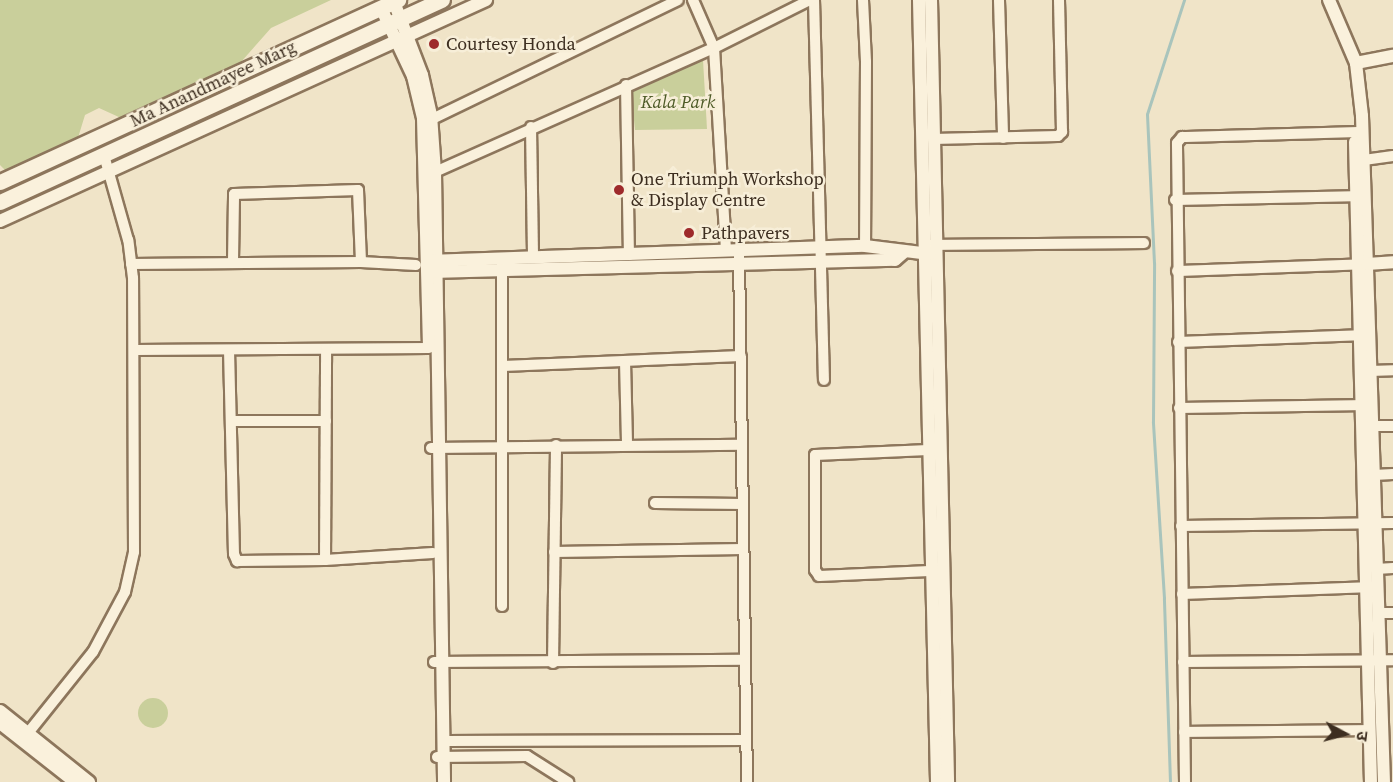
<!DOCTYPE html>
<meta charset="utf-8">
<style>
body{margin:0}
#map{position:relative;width:1393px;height:782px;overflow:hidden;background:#f0e4c8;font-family:"Source Serif 4","Noto Sans Devanagari",serif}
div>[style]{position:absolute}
.green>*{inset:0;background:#c9cf9b}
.round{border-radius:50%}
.stream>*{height:3px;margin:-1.5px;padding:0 1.5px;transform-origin:1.5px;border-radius:1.5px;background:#a9c4bc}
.roads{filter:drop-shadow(2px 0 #8d765c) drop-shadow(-2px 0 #8d765c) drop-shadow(0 2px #8d765c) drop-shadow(0 -2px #8d765c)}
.minor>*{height:10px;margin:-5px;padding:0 5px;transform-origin:5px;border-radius:5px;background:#faf1dc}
.tertiary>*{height:12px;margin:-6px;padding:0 6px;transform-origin:6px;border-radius:6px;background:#faf1dc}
.secondary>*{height:15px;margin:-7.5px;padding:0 7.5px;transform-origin:7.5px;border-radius:7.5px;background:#faf1dc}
.dots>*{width:16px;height:16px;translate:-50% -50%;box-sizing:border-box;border:3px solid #f7eed8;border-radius:50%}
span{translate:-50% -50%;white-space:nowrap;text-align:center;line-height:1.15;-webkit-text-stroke:5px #f7eed8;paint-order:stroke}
.poi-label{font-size:18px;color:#3d2e20}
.left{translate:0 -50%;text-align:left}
.street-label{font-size:18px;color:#3d2e20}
.park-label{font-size:18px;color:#4d5a26;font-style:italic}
.north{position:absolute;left:1315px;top:704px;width:60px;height:60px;-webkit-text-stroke:4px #f7eed8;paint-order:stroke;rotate:97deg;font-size:16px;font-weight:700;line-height:24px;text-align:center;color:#3d2e20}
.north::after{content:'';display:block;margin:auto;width:21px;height:27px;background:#3d2e20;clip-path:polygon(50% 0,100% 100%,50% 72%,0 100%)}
</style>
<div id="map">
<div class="green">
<i style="clip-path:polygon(0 0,331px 0,271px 28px,241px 62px,121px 118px,99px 108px,85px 115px,77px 141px,7px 172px,0 165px)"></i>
<i style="clip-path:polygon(703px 60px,707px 129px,635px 130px,631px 92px)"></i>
<i class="round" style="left:138px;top:698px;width:30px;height:30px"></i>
</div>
<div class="stream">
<i style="left:1170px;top:782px;width:184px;rotate:-91.9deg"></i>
<i style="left:1164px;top:598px;width:177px;rotate:-93.6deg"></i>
<i style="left:1153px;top:421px;width:158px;rotate:-89.6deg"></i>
<i style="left:1154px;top:263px;width:149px;rotate:-92.7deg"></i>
<i style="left:1147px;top:114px;width:120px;rotate:-72deg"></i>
</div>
<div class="roads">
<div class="minor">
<i style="left:693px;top:0;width:52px;rotate:66.4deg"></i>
<i style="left:714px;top:48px;width:202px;rotate:86.6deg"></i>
<i style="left:814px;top:0;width:380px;rotate:88.5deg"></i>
<i style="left:863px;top:0;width:62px;rotate:87.2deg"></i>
<i style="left:866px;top:62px;width:184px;rotate:90.3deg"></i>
<i style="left:999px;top:0;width:138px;rotate:88.3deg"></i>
<i style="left:626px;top:85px;width:170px;rotate:89deg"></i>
<i style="left:432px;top:119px;width:273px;rotate:-25.8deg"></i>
<i style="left:531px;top:127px;width:131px;rotate:89.1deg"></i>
<i style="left:933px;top:139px;width:125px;rotate:-1.4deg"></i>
<i style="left:1058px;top:136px;width:6px;rotate:-45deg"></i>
<i style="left:1062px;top:132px;width:132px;rotate:-91.3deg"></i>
<i style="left:1364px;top:160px;width:29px;rotate:-8deg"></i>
<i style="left:435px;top:172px;width:305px;rotate:-24deg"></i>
<i style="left:714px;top:48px;width:107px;rotate:-26.6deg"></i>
<i style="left:1175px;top:200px;width:189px;rotate:-1.2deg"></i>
<i style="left:930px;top:245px;width:214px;rotate:-0.5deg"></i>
<i style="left:739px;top:256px;width:526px;rotate:89.13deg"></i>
<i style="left:233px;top:261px;width:67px;rotate:-89.1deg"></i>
<i style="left:234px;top:194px;width:124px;rotate:-1.8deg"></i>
<i style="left:358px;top:190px;width:72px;rotate:87.6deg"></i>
<i style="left:502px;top:262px;width:344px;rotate:90deg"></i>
<i style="left:131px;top:264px;width:230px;rotate:-0.5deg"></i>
<i style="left:361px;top:262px;width:55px;rotate:3.1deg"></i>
<i style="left:1177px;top:271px;width:188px;rotate:-2.1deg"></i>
<i style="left:1178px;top:342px;width:188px;rotate:-2.1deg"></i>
<i style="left:135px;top:350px;width:294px;rotate:-0.4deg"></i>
<i style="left:229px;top:350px;width:204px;rotate:88.6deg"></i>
<i style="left:234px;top:554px;width:8px;rotate:67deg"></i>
<i style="left:237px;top:561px;width:88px;rotate:-0.7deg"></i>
<i style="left:325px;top:560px;width:108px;rotate:-3.7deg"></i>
<i style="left:625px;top:361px;width:84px;rotate:88.6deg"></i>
<i style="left:503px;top:366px;width:238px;rotate:-2.4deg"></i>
<i style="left:1370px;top:371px;width:23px;rotate:-2deg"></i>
<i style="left:1179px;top:408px;width:188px;rotate:-0.9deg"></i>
<i style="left:231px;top:421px;width:95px"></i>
<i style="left:1372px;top:426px;width:21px"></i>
<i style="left:431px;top:448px;width:311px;rotate:-0.6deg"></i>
<i style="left:928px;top:450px;width:113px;rotate:177.5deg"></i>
<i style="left:815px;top:455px;width:115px;rotate:90deg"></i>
<i style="left:815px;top:570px;width:7px;rotate:56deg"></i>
<i style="left:819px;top:576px;width:111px;rotate:-2.6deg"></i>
<i style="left:1374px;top:475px;width:19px;rotate:-3deg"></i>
<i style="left:655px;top:503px;width:88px;rotate:0.7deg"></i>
<i style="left:1181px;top:526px;width:212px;rotate:-0.8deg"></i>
<i style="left:554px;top:552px;width:189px;rotate:-0.9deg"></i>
<i style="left:325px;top:560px;width:211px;rotate:-89.7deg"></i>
<i style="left:1376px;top:569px;width:17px;rotate:-3deg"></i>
<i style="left:1182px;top:594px;width:191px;rotate:-2.1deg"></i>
<i style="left:1378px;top:613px;width:15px"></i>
<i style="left:434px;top:662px;width:311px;rotate:-0.4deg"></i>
<i style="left:1183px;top:662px;width:210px;rotate:-0.5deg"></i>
<i style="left:553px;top:663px;width:218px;rotate:-89.2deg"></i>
<i style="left:1184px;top:732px;width:186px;rotate:-0.6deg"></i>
<i style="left:24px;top:738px;width:110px;rotate:-51.3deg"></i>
<i style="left:93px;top:652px;width:68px;rotate:-61.9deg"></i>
<i style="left:125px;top:592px;width:41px;rotate:-77.3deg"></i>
<i style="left:134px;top:552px;width:274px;rotate:-90.2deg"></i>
<i style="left:133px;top:278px;width:38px;rotate:-97deg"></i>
<i style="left:128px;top:240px;width:88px;rotate:-105.8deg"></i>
<i style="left:445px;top:741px;width:301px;rotate:-0.2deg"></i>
<i style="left:437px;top:757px;width:90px;rotate:-0.6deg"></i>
<i style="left:527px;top:756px;width:49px;rotate:32.4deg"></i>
<i style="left:1185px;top:782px;width:639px;rotate:-90.72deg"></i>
<i style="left:1177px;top:143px;width:8px;rotate:-50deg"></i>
<i style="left:1182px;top:137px;width:180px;rotate:-1.6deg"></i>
</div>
<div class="tertiary">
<i style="left:919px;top:0;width:782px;rotate:88.68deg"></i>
<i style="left:931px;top:0;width:782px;rotate:88.75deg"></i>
<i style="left:1329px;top:0;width:69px;rotate:66.8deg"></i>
<i style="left:1356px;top:63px;width:53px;rotate:83.5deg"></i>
<i style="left:1362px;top:116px;width:666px;rotate:88.11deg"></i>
<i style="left:394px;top:2px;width:78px;rotate:69deg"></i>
<i style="left:422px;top:75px;width:41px;rotate:77.3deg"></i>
<i style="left:431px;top:115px;width:57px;rotate:86deg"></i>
<i style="left:435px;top:172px;width:610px;rotate:89.15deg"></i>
<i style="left:381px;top:8px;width:75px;rotate:64.8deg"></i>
<i style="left:413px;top:76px;width:43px;rotate:76.6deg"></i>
<i style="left:423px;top:118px;width:228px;rotate:88.5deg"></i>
<i style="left:1356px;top:63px;width:38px;rotate:-11deg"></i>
<i style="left:1355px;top:142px;width:640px;rotate:88.57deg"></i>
<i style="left:0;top:221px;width:534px;rotate:-24.45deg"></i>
<i style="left:428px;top:261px;width:437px;rotate:-2deg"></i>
<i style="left:865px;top:246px;width:65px;rotate:7deg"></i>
<i style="left:1367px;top:264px;width:26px;rotate:-4deg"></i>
<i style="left:431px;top:272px;width:464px;rotate:-1.5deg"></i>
<i style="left:895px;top:260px;width:11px;rotate:-41deg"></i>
<i style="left:0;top:711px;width:114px;rotate:38.6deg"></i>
<i style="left:0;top:723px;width:95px;rotate:38.2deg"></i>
</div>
<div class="secondary">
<i style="left:0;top:182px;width:438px;rotate:-24.6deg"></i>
<i style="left:0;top:202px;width:486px;rotate:-24.6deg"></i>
</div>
</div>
<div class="dots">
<i style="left:434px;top:44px;background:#9e2a2b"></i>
<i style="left:619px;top:190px;background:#9e2a2b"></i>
<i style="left:689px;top:233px;background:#9e2a2b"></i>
</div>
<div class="poi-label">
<span class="left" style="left:446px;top:44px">Courtesy Honda</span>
<span class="left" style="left:631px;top:190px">One Triumph Workshop<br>&amp; Display Centre</span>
<span class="left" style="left:701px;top:233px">Pathpavers</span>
</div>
<div class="street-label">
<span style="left:213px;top:84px;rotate:-25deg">Ma Anandmayee Marg</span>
</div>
<div class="park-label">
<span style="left:678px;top:102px">Kala Park</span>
</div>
<div class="north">उ</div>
</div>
